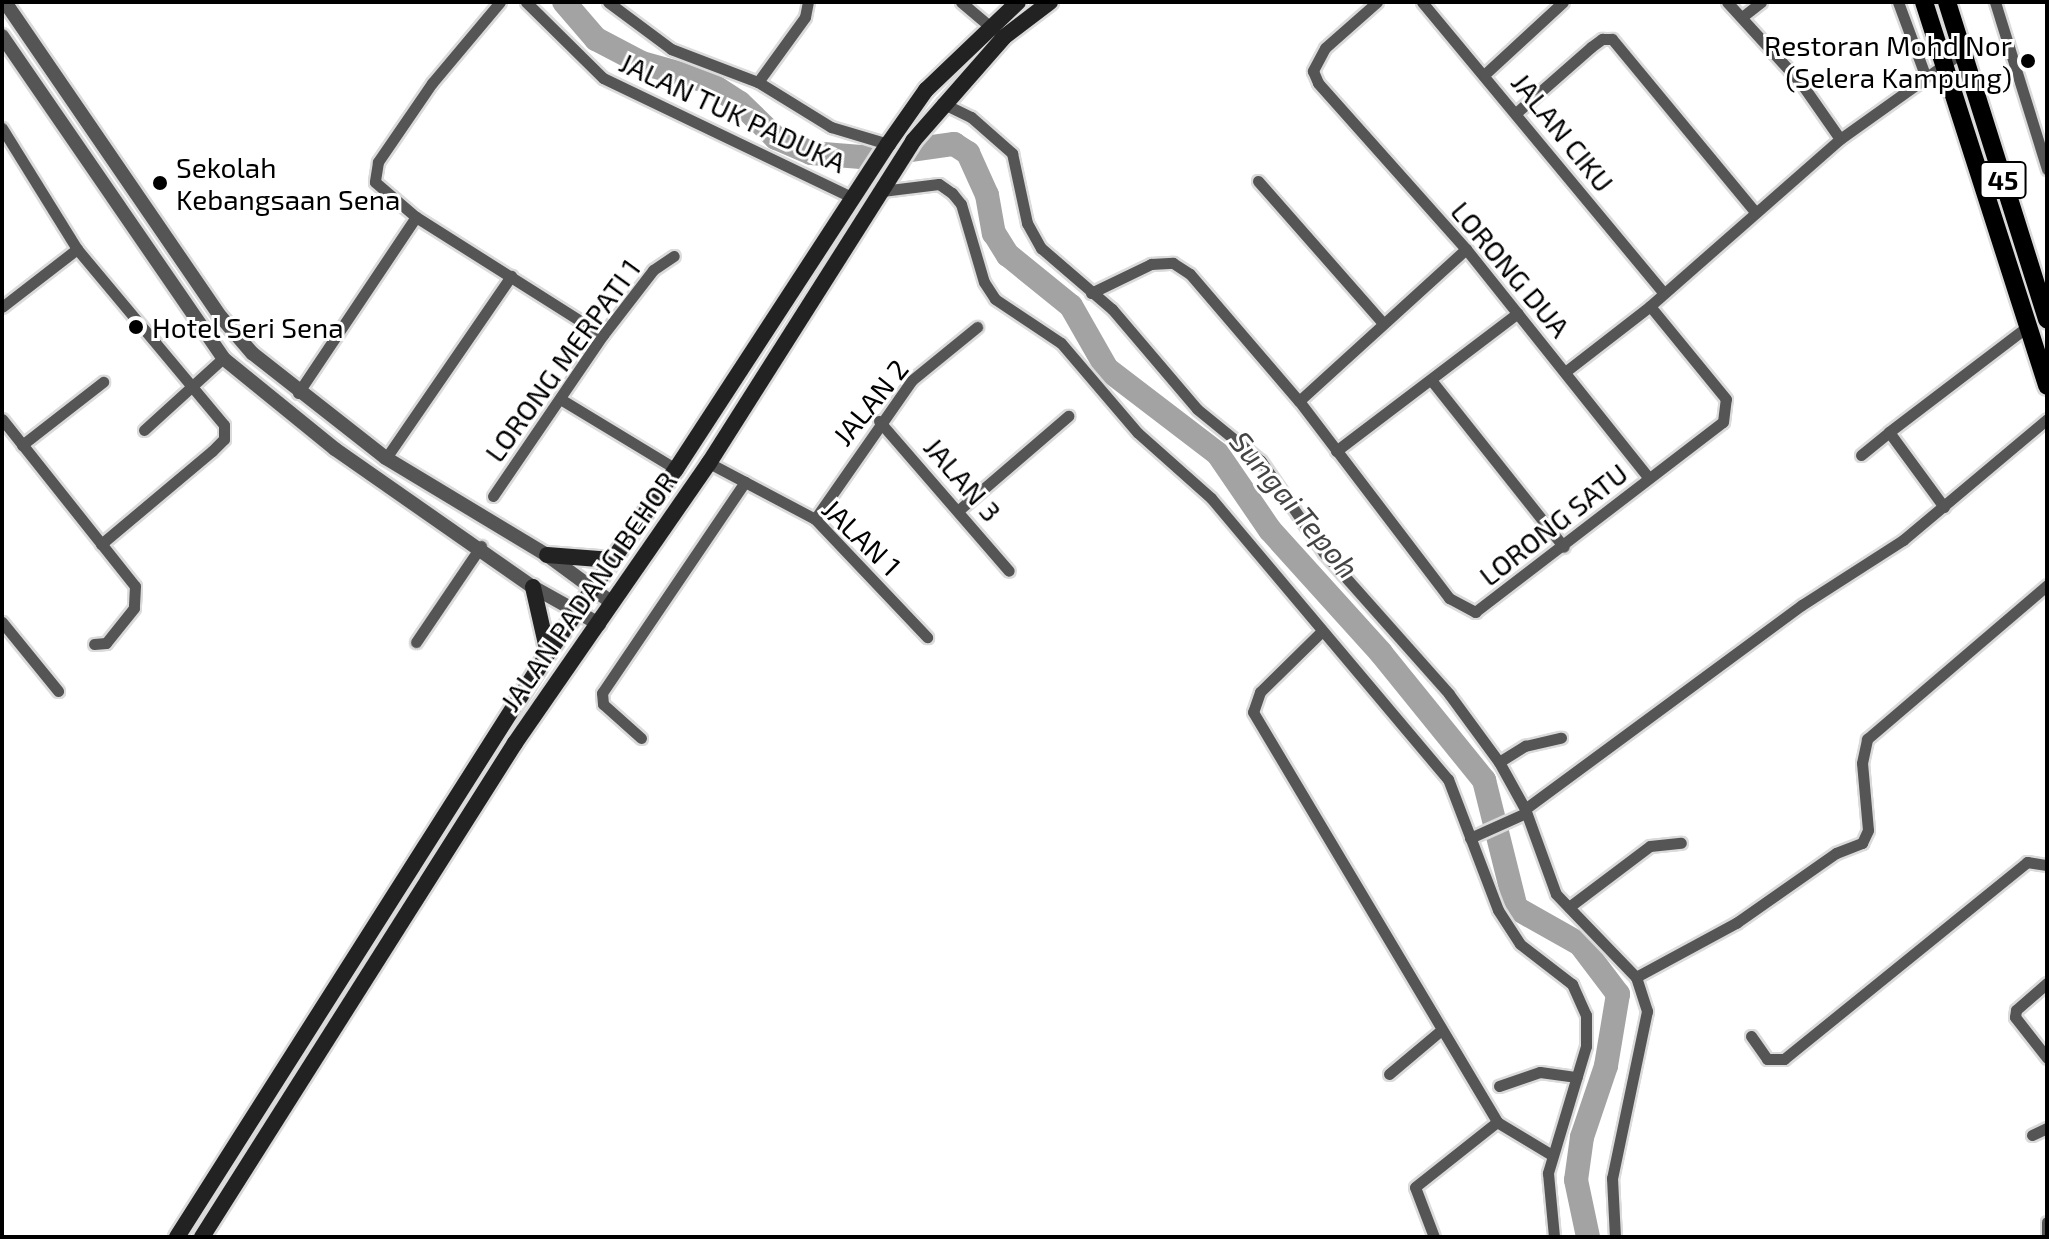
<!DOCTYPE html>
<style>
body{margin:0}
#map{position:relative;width:2049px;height:1239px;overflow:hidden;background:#fff;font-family:"Exo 2",sans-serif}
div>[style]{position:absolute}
.river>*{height:24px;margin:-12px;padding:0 12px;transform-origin:12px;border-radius:12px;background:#a3a3a3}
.roads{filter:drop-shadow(2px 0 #dbdbdb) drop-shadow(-2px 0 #dbdbdb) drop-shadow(0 2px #dbdbdb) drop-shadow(0 -2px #dbdbdb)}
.minor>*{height:11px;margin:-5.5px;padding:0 5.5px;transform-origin:5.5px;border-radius:5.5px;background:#555}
.tertiary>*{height:14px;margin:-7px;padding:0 7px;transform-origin:7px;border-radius:7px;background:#555}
.secondary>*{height:16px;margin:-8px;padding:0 8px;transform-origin:8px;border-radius:8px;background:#222}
.trunk>*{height:18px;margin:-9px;padding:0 9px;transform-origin:9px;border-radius:9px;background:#000}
.dots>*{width:22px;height:22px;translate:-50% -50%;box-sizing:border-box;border:4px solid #fff;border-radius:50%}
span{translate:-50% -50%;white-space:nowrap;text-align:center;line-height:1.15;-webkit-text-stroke:6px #fff;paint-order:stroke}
.shield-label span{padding:2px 6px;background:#fff;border:2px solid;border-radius:6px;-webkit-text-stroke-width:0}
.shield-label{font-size:26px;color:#000;font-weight:700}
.poi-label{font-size:28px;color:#000}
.right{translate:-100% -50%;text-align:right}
.left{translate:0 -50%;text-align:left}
.street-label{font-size:28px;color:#000}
.water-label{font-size:30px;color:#444;font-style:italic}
.frame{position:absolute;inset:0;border:4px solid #000;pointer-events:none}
</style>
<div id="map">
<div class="river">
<i style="left:564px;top:2px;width:49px;rotate:49.1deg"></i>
<i style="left:596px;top:39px;width:52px;rotate:27.6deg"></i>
<i style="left:642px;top:63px;width:66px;rotate:15.7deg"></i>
<i style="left:706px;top:81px;width:40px;rotate:32.9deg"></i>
<i style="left:740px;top:103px;width:50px;rotate:44.2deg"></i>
<i style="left:776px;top:138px;width:38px;rotate:23deg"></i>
<i style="left:811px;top:153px;width:50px;rotate:4.6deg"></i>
<i style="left:861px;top:157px;width:94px;rotate:-8deg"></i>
<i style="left:954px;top:144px;width:17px;rotate:33deg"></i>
<i style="left:968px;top:153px;width:46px;rotate:65.7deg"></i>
<i style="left:987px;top:195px;width:39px;rotate:80deg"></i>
<i style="left:994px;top:233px;width:26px;rotate:58deg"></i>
<i style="left:1008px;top:255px;width:81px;rotate:39deg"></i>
<i style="left:1071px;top:306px;width:73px;rotate:60.3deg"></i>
<i style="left:1107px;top:369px;width:140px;rotate:37.4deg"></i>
<i style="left:1218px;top:454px;width:92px;rotate:55.6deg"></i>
<i style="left:1270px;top:530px;width:166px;rotate:47.9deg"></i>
<i style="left:1381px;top:653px;width:164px;rotate:51deg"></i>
<i style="left:1484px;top:780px;width:132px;rotate:76deg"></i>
<i style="left:1516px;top:908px;width:73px;rotate:29.4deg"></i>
<i style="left:1580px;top:944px;width:63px;rotate:52.8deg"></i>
<i style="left:1618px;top:994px;width:73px;rotate:99.5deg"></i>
<i style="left:1606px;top:1066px;width:75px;rotate:108.7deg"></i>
<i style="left:1582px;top:1137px;width:43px;rotate:97.9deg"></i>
<i style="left:1576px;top:1180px;width:58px;rotate:78.1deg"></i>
</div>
<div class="roads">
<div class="minor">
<i style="left:500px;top:2px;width:106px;rotate:130deg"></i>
<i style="left:432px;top:83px;width:96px;rotate:124.4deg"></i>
<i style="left:378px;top:162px;width:20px;rotate:99deg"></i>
<i style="left:375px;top:182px;width:54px;rotate:40.5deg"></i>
<i style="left:416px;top:217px;width:221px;rotate:32.3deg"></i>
<i style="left:526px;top:2px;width:108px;rotate:44.6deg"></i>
<i style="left:603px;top:78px;width:277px;rotate:25.6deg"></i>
<i style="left:608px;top:2px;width:79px;rotate:36.7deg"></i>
<i style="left:671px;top:49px;width:93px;rotate:20.8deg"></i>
<i style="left:758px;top:82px;width:86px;rotate:31.7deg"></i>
<i style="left:831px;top:127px;width:59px;rotate:16.6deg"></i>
<i style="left:961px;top:2px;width:43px;rotate:40.3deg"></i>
<i style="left:1377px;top:2px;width:69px;rotate:138.5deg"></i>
<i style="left:1325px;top:48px;width:26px;rotate:118deg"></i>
<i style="left:1313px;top:71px;width:13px;rotate:67deg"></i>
<i style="left:1318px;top:83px;width:222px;rotate:48.3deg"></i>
<i style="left:1466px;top:249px;width:293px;rotate:51.4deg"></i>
<i style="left:1422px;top:2px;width:378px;rotate:50.3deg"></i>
<i style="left:1727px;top:2px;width:110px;rotate:47.6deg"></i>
<i style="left:1801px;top:83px;width:68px;rotate:55.1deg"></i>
<i style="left:1898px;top:2px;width:78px;rotate:69.7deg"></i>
<i style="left:1995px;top:2px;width:175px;rotate:72.7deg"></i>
<i style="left:1742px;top:17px;width:24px;rotate:-38deg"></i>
<i style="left:1485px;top:74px;width:106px;rotate:-42.7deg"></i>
<i style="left:758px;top:82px;width:80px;rotate:-54.1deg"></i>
<i style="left:805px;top:17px;width:15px;rotate:-79deg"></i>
<i style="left:942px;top:103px;width:32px;rotate:26deg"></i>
<i style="left:971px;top:117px;width:55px;rotate:41.3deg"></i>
<i style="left:1012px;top:153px;width:72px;rotate:77.9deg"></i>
<i style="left:1027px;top:223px;width:29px;rotate:61deg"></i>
<i style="left:1041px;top:248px;width:94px;rotate:40.7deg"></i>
<i style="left:1112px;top:309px;width:131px;rotate:49.6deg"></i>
<i style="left:1197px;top:409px;width:82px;rotate:39.1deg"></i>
<i style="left:1261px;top:461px;width:112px;rotate:55.6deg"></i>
<i style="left:1324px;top:553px;width:188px;rotate:48.4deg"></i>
<i style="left:1449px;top:694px;width:84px;rotate:53.7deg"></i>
<i style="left:1499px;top:762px;width:54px;rotate:61deg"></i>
<i style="left:1525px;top:809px;width:90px;rotate:70deg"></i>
<i style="left:1556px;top:894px;width:115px;rotate:46.1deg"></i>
<i style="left:1636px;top:977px;width:36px;rotate:72deg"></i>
<i style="left:1647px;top:1011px;width:171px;rotate:101.8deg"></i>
<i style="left:1612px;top:1178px;width:59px;rotate:87.1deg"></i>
<i style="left:1516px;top:113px;width:100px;rotate:-41.3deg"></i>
<i style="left:1591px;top:47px;width:14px;rotate:-36deg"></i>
<i style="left:1602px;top:39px;width:10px"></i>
<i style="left:1612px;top:39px;width:224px;rotate:50.4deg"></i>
<i style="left:2px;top:128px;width:142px;rotate:58.2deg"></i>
<i style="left:77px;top:249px;width:229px;rotate:50.1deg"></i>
<i style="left:224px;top:425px;width:14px;rotate:90deg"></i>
<i style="left:224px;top:439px;width:17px;rotate:135deg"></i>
<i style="left:212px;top:451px;width:145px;rotate:140deg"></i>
<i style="left:1258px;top:181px;width:188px;rotate:48.7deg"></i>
<i style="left:882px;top:191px;width:57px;rotate:-7deg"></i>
<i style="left:939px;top:184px;width:16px;rotate:35deg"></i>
<i style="left:952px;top:193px;width:14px;rotate:51deg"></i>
<i style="left:961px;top:204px;width:81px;rotate:73.6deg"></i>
<i style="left:984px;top:282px;width:20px;rotate:57deg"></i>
<i style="left:995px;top:299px;width:79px;rotate:33.7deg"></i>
<i style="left:1061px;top:343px;width:118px;rotate:49.5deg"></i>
<i style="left:1138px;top:433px;width:98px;rotate:41.7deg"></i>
<i style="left:1211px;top:498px;width:368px;rotate:49.9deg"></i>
<i style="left:1448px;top:779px;width:140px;rotate:69.1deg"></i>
<i style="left:1498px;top:910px;width:40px;rotate:57.1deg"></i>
<i style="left:1520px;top:944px;width:66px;rotate:37.6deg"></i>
<i style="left:1572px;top:984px;width:34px;rotate:66deg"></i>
<i style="left:1586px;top:1015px;width:31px;rotate:90deg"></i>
<i style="left:1586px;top:1046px;width:133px;rotate:106.7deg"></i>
<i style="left:1548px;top:1173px;width:64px;rotate:84.6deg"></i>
<i style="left:1091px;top:293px;width:67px;rotate:-25.8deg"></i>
<i style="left:1151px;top:264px;width:22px;rotate:-3deg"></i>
<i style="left:1173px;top:263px;width:20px;rotate:33deg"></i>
<i style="left:1190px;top:274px;width:167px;rotate:49.4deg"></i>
<i style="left:1299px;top:401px;width:248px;rotate:52.7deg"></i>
<i style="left:1449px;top:598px;width:30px;rotate:28deg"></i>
<i style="left:1475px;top:612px;width:312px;rotate:-37.5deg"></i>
<i style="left:1723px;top:422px;width:23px;rotate:-83deg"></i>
<i style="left:1726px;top:399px;width:120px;rotate:-129.3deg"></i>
<i style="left:2px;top:307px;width:95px;rotate:-37.7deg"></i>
<i style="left:1565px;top:372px;width:108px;rotate:-37.8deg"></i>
<i style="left:1650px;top:306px;width:253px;rotate:-41.3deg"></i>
<i style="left:1840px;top:139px;width:150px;rotate:-35.5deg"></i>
<i style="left:1431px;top:380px;width:213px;rotate:51.5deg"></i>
<i style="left:298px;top:393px;width:212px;rotate:-56.2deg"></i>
<i style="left:562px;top:400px;width:133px;rotate:31.2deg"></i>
<i style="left:1299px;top:401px;width:226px;rotate:-42.3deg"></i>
<i style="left:2px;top:419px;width:213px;rotate:51.5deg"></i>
<i style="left:135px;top:586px;width:22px;rotate:93deg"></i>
<i style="left:134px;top:608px;width:45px;rotate:128.7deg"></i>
<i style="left:106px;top:643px;width:12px;rotate:175deg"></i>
<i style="left:879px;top:421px;width:198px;rotate:49.1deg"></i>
<i style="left:144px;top:430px;width:107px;rotate:-42.3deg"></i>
<i style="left:22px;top:445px;width:103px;rotate:-37.9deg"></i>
<i style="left:1336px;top:451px;width:228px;rotate:-37.2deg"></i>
<i style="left:1861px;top:455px;width:36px;rotate:-39deg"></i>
<i style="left:386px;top:458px;width:221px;rotate:-55.5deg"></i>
<i style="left:709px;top:463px;width:120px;rotate:27.8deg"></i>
<i style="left:815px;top:519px;width:163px;rotate:46.5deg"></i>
<i style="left:493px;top:496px;width:195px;rotate:-55.7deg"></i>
<i style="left:603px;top:335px;width:82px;rotate:-52.4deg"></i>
<i style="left:653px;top:270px;width:25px;rotate:-34deg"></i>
<i style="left:1944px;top:507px;width:93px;rotate:-126.3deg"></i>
<i style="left:1889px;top:432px;width:173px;rotate:-37.3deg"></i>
<i style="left:960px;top:509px;width:143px;rotate:-40.7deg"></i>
<i style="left:815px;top:519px;width:169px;rotate:-55.1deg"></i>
<i style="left:912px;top:380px;width:84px;rotate:-39.2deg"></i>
<i style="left:2px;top:622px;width:89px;rotate:50.9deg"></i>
<i style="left:1320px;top:633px;width:84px;rotate:135.5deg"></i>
<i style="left:1260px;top:692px;width:21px;rotate:109deg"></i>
<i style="left:1253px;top:712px;width:477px;rotate:59.2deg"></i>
<i style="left:416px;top:642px;width:116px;rotate:-55.9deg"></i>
<i style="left:641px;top:738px;width:51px;rotate:-138.2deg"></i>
<i style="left:603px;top:704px;width:11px;rotate:-95deg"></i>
<i style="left:602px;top:693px;width:255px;rotate:-55.9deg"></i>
<i style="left:1499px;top:762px;width:31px;rotate:-32deg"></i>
<i style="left:1525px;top:746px;width:37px;rotate:-13deg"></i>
<i style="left:1525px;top:809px;width:344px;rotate:-36.4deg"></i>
<i style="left:1802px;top:605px;width:120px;rotate:-32.8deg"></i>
<i style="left:1903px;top:540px;width:188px;rotate:-40deg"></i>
<i style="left:1470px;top:838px;width:61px;rotate:-24.1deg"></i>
<i style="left:1569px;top:907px;width:101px;rotate:-37deg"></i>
<i style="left:1650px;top:846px;width:31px;rotate:-6deg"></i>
<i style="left:1636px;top:977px;width:114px;rotate:-28.4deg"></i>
<i style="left:1736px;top:923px;width:122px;rotate:-35deg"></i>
<i style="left:1836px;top:853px;width:28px;rotate:-21deg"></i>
<i style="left:1862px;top:843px;width:14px;rotate:-65deg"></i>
<i style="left:1868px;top:830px;width:67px;rotate:-95.1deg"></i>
<i style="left:1862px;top:763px;width:25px;rotate:-78deg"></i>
<i style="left:1867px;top:739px;width:237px;rotate:-40.5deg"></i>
<i style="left:2047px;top:983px;width:41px;rotate:138.9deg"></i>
<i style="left:2016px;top:1010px;width:7px;rotate:98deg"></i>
<i style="left:2015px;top:1017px;width:52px;rotate:52deg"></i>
<i style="left:1751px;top:1036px;width:28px;rotate:55deg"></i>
<i style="left:1767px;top:1059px;width:17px"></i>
<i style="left:1784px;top:1059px;width:313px;rotate:-39deg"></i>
<i style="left:2027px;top:862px;width:20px;rotate:9deg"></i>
<i style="left:1389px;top:1074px;width:67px;rotate:-40.1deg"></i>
<i style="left:1499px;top:1086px;width:43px;rotate:-18.9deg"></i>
<i style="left:1540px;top:1072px;width:37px;rotate:8deg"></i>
<i style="left:2032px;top:1135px;width:17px;rotate:-25deg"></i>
<i style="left:2047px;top:1222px;width:12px;rotate:90deg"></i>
<i style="left:1434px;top:1237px;width:53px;rotate:-110.8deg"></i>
<i style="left:1415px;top:1187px;width:105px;rotate:-38.4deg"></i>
<i style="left:1497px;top:1122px;width:64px;rotate:31deg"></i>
</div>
<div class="tertiary">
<i style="left:5px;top:2px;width:382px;rotate:55.6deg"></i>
<i style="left:221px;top:317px;width:48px;rotate:49.3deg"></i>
<i style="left:252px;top:353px;width:170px;rotate:38.1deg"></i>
<i style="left:386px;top:458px;width:188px;rotate:31.1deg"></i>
<i style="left:547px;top:555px;width:81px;rotate:36.4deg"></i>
<i style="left:2px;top:36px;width:391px;rotate:55.5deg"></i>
<i style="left:223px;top:358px;width:144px;rotate:39.1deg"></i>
<i style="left:335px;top:449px;width:241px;rotate:34.9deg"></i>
<i style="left:533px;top:587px;width:76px;rotate:29.3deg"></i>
</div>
<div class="secondary">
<i style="left:547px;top:555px;width:65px;rotate:4.4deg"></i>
<i style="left:533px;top:587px;width:68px;rotate:77.2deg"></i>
<i style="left:177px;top:1237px;width:692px;rotate:-57.57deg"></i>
<i style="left:548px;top:653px;width:224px;rotate:-55.2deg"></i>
<i style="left:676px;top:469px;width:388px;rotate:-56.9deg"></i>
<i style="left:888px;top:144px;width:66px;rotate:-54.9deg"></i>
<i style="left:926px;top:90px;width:127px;rotate:-43.7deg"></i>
<i style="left:202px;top:1237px;width:585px;rotate:-57.64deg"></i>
<i style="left:515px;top:743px;width:341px;rotate:-55.3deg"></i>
<i style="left:709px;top:463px;width:381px;rotate:-57.6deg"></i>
<i style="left:913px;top:141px;width:138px;rotate:-48.8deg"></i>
<i style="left:1004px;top:37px;width:58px;rotate:-37.3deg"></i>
</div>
<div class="trunk">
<i style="left:1924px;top:2px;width:403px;rotate:72.2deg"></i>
<i style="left:1947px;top:2px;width:333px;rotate:72.5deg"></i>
</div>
</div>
<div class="dots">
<i style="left:2028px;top:61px;background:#000"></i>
<i style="left:160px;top:183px;background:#000"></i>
<i style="left:136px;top:327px;background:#000"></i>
</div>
<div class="shield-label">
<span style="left:2003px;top:180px">45</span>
</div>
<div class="poi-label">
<span class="right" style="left:2012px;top:61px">Restoran Mohd Nor<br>(Selera Kampung)</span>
<span class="left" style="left:176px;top:183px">Sekolah<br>Kebangsaan Sena</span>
<span class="left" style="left:152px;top:327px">Hotel Seri Sena</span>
</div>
<div class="street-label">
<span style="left:733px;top:112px;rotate:25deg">JALAN TUK PADUKA</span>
<span style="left:1563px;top:132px;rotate:51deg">JALAN CIKU</span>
<span style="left:1511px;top:269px;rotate:50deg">LORONG DUA</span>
<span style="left:562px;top:360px;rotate:-54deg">LORONG MERPATI 1</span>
<span style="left:870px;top:402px;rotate:-51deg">JALAN 2</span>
<span style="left:963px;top:479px;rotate:49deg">JALAN 3</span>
<span style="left:1553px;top:524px;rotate:-38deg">LORONG SATU</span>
<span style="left:862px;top:537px;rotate:44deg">JALAN 1</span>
<span style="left:588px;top:591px;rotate:-55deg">JALAN PADANG BEHOR</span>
</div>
<div class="water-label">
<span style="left:1295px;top:504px;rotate:50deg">Sungai Tepoh</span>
</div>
<div class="frame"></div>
</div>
